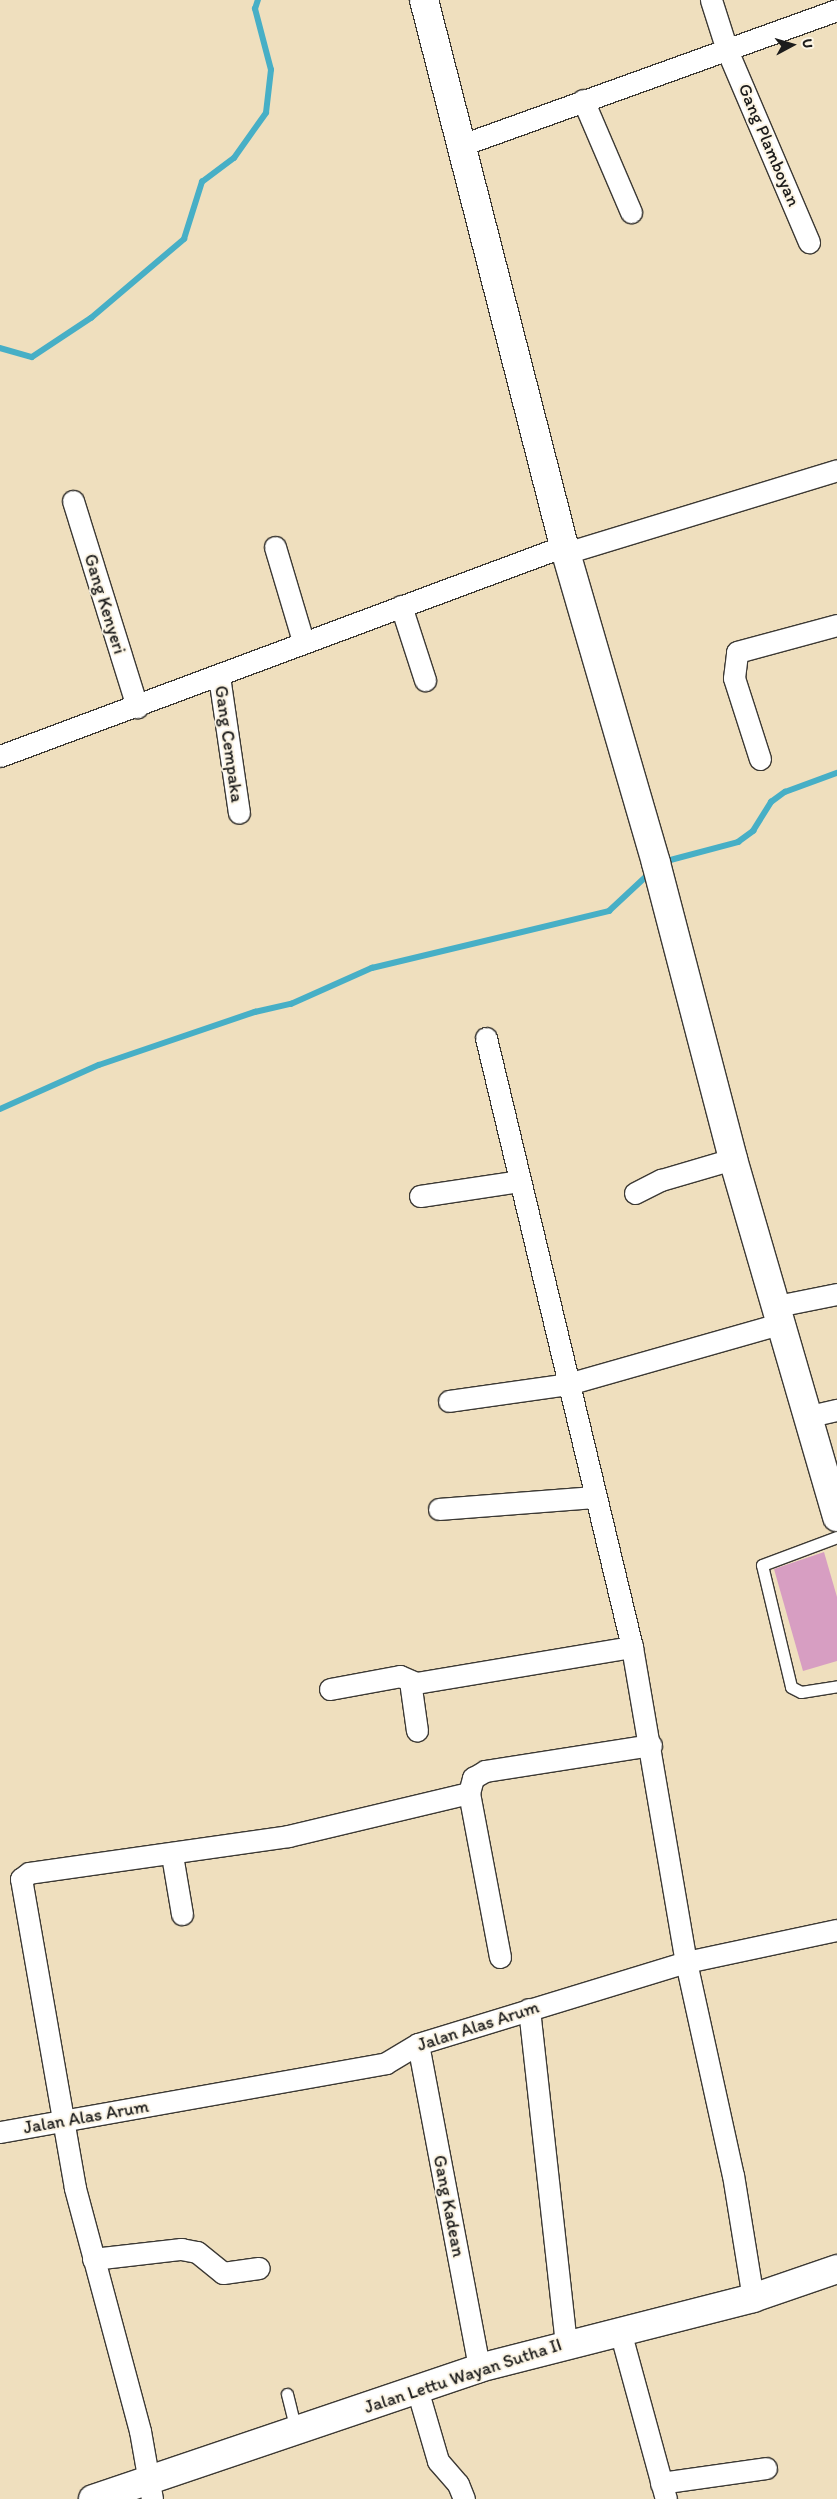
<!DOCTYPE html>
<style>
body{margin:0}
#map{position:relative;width:837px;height:2499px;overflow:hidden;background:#efdfbe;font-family:Itim,sans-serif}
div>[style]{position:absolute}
.stream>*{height:5.5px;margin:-2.75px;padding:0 2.75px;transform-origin:2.75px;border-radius:2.75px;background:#47afc6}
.building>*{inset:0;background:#d79ec2}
.roads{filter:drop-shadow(1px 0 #3c3934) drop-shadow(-1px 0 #3c3934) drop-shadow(0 1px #3c3934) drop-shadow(0 -1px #3c3934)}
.lane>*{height:11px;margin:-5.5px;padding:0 5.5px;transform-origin:5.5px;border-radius:5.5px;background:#fff}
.street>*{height:21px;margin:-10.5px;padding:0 10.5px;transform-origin:10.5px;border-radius:10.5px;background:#fff}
.secondary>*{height:28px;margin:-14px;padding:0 14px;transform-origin:14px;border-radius:14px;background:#fff}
span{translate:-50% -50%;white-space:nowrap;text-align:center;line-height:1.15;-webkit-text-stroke:4px #fcf5e5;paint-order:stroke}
.street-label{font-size:18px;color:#1c1c1c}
.north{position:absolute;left:767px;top:20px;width:50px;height:50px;-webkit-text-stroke:4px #fcf5e5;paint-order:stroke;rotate:84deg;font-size:14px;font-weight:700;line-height:20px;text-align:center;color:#1c1c1c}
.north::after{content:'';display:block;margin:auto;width:18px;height:22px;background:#1c1c1c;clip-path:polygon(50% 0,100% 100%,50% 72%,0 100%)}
</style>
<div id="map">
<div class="stream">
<i style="left:0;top:348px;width:33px;rotate:16deg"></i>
<i style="left:32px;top:357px;width:71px;rotate:-33.5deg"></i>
<i style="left:91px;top:318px;width:122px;rotate:-40.3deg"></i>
<i style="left:184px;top:239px;width:60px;rotate:-72.5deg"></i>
<i style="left:202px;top:182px;width:40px;rotate:-37deg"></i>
<i style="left:234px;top:158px;width:55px;rotate:-54.6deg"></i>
<i style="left:266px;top:113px;width:43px;rotate:-83.4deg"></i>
<i style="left:271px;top:70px;width:63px;rotate:-104.7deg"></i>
<i style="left:255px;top:9px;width:9px;rotate:-72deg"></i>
<i style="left:663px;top:862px;width:78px;rotate:-14.9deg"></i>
<i style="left:738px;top:842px;width:19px;rotate:-36deg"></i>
<i style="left:753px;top:831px;width:34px;rotate:-58deg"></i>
<i style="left:771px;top:802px;width:17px;rotate:-36deg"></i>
<i style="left:785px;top:792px;width:55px;rotate:-20.1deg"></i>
<i style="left:0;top:1109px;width:108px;rotate:-24deg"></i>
<i style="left:99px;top:1065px;width:165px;rotate:-18.8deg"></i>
<i style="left:255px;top:1012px;width:37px;rotate:-13deg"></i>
<i style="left:291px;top:1004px;width:89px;rotate:-24deg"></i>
<i style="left:372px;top:968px;width:244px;rotate:-13.5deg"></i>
<i style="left:609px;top:911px;width:57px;rotate:-42.9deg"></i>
</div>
<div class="building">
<i style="clip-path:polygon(824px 1552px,837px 1597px,837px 1661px,803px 1671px,774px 1569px)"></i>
</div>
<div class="roads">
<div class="lane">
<i style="left:837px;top:1537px;width:80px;rotate:159.5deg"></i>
<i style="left:762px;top:1565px;width:125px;rotate:76.6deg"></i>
<i style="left:791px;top:1687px;width:11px;rotate:27deg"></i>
<i style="left:801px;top:1692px;width:36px;rotate:-9deg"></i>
<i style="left:287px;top:2394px;width:37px;rotate:76deg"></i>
</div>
<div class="street">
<i style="left:711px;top:0;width:52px;rotate:72.3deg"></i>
<i style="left:727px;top:50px;width:209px;rotate:66.9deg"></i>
<i style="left:583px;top:100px;width:122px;rotate:66.8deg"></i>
<i style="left:459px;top:146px;width:402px;rotate:-19.8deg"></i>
<i style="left:73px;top:501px;width:216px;rotate:72.7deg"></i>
<i style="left:275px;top:547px;width:98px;rotate:73.4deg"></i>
<i style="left:566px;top:553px;width:283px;rotate:-17deg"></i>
<i style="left:401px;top:606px;width:78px;rotate:72deg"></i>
<i style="left:219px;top:676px;width:138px;rotate:81.7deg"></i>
<i style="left:0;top:756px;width:602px;rotate:-20.42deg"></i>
<i style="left:760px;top:759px;width:85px;rotate:-107.8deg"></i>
<i style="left:734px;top:678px;width:26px;rotate:-83deg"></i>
<i style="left:737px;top:652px;width:104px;rotate:-15.1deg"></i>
<i style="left:486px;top:1038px;width:626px;rotate:76.52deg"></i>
<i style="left:632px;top:1647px;width:320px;rotate:80.3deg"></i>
<i style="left:686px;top:1962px;width:218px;rotate:77.6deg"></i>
<i style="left:733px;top:2175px;width:125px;rotate:80.8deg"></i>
<i style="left:635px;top:1193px;width:29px;rotate:-27deg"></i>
<i style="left:661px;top:1180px;width:75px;rotate:-16.3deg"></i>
<i style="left:420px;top:1196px;width:100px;rotate:-8.6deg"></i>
<i style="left:777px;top:1306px;width:61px;rotate:-11.3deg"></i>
<i style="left:449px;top:1401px;width:120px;rotate:-8.1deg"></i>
<i style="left:568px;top:1384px;width:223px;rotate:-15.9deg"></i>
<i style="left:810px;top:1416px;width:28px;rotate:-13deg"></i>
<i style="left:439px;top:1509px;width:155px;rotate:-4.4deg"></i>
<i style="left:410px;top:1681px;width:50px;rotate:82deg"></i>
<i style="left:330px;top:1689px;width:71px;rotate:-10.5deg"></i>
<i style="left:400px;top:1676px;width:17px;rotate:24deg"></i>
<i style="left:416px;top:1683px;width:219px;rotate:-9.5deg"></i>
<i style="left:172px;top:1855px;width:60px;rotate:80.4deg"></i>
<i style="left:500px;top:1957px;width:167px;rotate:-100.7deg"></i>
<i style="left:469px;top:1793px;width:16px;rotate:-75deg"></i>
<i style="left:473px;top:1778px;width:14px;rotate:-30deg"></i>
<i style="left:485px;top:1771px;width:168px;rotate:-8.9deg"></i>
<i style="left:529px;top:2009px;width:336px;rotate:83.7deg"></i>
<i style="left:418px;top:2044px;width:330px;rotate:79.3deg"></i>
<i style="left:0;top:2132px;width:392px;rotate:-10.1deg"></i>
<i style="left:386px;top:2063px;width:37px;rotate:-31deg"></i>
<i style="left:418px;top:2044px;width:280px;rotate:-17deg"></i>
<i style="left:686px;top:1962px;width:154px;rotate:-12deg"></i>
<i style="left:93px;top:2259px;width:89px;rotate:-6.5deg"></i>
<i style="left:181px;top:2249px;width:16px;rotate:11deg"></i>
<i style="left:197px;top:2252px;width:33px;rotate:39deg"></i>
<i style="left:223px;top:2273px;width:36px;rotate:-8deg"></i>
<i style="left:620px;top:2331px;width:174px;rotate:74.7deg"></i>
<i style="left:417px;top:2389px;width:75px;rotate:73.7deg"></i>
<i style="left:438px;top:2461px;width:30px;rotate:49deg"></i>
<i style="left:458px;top:2484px;width:16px;rotate:68deg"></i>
<i style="left:661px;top:2483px;width:106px;rotate:-8.1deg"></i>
<i style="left:152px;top:2499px;width:69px;rotate:-100deg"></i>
<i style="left:140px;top:2431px;width:252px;rotate:-105deg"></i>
<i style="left:75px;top:2188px;width:314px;rotate:-99.9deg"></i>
<i style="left:21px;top:1879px;width:10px;rotate:-37deg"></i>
<i style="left:29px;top:1873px;width:262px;rotate:-8.1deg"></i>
<i style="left:288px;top:1836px;width:186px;rotate:-13.4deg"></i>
</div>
<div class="secondary">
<i style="left:424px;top:0;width:564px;rotate:75.62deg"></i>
<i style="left:564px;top:546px;width:330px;rotate:73.8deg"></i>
<i style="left:656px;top:863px;width:306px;rotate:75.4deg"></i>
<i style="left:733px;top:1159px;width:373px;rotate:73.8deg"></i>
<i style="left:93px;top:2499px;width:408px;rotate:-18.7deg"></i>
<i style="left:479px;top:2368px;width:283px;rotate:-14.3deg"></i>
<i style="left:753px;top:2298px;width:89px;rotate:-19deg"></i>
</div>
</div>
<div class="street-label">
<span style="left:769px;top:145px;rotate:67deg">Gang Plamboyan</span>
<span style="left:105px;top:604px;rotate:73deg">Gang Kenyeri</span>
<span style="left:229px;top:744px;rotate:82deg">Gang Cempaka</span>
<span style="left:478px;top:2026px;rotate:-18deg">Jalan Alas Arum</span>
<span style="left:86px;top:2117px;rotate:-10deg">Jalan Alas Arum</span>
<span style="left:449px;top:2206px;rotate:79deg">Gang Kadean</span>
<span style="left:463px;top:2376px;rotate:-18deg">Jalan Lettu Wayan Sutha II</span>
</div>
<div class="north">U</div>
</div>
